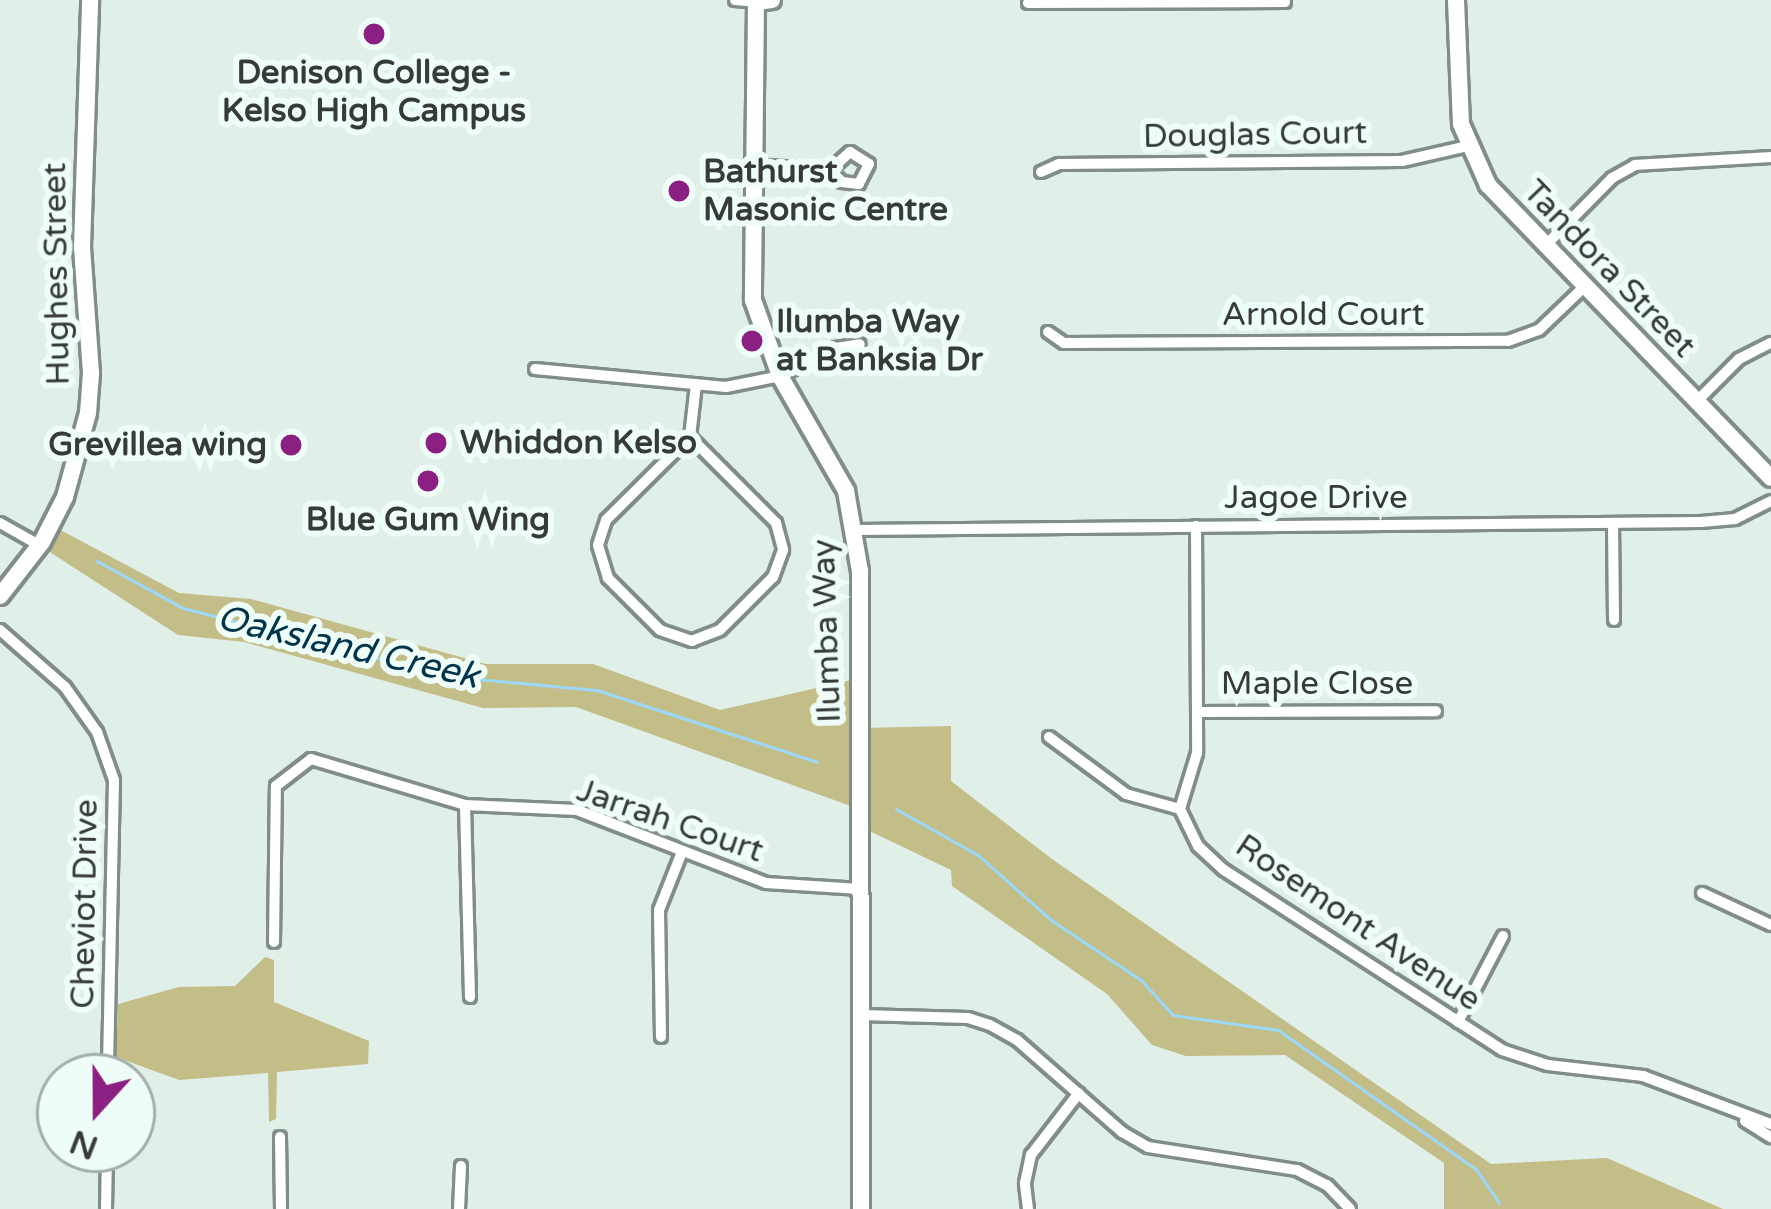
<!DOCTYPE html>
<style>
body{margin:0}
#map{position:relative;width:1771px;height:1209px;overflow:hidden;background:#e1efe9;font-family:"Varela Round",sans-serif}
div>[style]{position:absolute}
.green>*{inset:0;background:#c3be87}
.stream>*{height:3px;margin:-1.5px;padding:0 1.5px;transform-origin:1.5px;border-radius:1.5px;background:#9bd8fb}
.roads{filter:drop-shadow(3px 0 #818e88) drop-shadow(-3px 0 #818e88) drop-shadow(0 3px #818e88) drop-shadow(0 -3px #818e88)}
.street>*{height:10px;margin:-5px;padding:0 5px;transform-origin:5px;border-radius:5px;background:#fff}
.secondary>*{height:16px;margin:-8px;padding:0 8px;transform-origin:8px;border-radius:8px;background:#fff}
.dots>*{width:33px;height:33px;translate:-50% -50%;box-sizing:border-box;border:6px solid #eefdf7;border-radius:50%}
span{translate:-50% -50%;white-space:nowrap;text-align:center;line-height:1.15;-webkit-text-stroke:12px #eefdf7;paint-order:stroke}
.poi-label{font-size:33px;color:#363b39;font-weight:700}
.left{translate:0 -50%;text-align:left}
.right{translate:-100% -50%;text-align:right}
.street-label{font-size:33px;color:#363b39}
.water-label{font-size:36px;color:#00344b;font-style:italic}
.north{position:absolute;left:36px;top:1053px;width:120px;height:120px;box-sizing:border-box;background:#eefdf7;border:3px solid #a4afab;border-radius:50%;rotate:201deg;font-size:33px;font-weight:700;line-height:48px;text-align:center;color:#363b39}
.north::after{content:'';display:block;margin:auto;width:42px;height:54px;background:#8c1f82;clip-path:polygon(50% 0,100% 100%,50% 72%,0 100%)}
</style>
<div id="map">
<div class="green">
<i style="clip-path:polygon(51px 525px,179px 593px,251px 599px,486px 664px,593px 664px,720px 710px,860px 678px,861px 728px,951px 726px,951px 781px,1052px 859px,1491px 1164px,1607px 1158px,1723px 1209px,1444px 1209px,1444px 1163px,1285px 1055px,1186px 1056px,1152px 1045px,1107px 994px,952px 886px,951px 870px,861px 827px,859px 809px,576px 707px,483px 708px,244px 642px,178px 635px,39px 545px)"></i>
<i style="clip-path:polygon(265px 957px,274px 960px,274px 1002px,369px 1041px,368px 1064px,277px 1072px,276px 1119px,269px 1122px,268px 1073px,179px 1080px,116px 1057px,118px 1004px,179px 987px,235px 986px)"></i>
</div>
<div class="stream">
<i style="left:97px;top:561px;width:98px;rotate:28.7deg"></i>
<i style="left:183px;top:608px;width:271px;rotate:14.5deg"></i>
<i style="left:445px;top:676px;width:153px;rotate:5.3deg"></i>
<i style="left:597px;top:690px;width:231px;rotate:18.1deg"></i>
<i style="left:896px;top:809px;width:94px;rotate:29.3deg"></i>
<i style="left:978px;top:855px;width:98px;rotate:41.7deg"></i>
<i style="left:1051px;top:920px;width:108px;rotate:33.7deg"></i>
<i style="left:1141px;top:980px;width:47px;rotate:47.6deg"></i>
<i style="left:1173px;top:1015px;width:106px;rotate:8.1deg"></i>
<i style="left:1278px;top:1030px;width:242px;rotate:35.1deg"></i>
<i style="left:1476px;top:1169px;width:41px;rotate:55.9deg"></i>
</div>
<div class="roads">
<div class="street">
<i style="left:735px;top:0;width:21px;rotate:5deg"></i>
<i style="left:1028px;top:3px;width:257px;rotate:-0.2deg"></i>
<i style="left:754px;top:165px;width:76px;rotate:3.8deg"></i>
<i style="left:830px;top:170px;width:27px;rotate:-42deg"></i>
<i style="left:850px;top:152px;width:22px;rotate:32deg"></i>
<i style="left:869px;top:164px;width:22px;rotate:117deg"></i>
<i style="left:859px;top:184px;width:17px;rotate:-173deg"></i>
<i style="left:842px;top:182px;width:17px;rotate:-135deg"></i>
<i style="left:1041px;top:172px;width:20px;rotate:-24deg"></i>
<i style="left:1059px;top:164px;width:343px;rotate:-0.5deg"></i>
<i style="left:1402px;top:161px;width:68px;rotate:-12.8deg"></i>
<i style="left:1544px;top:247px;width:97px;rotate:-45.4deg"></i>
<i style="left:1612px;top:178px;width:26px;rotate:-29deg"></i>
<i style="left:1635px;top:165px;width:136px;rotate:-3.4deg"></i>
<i style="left:1048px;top:332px;width:19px;rotate:35deg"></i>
<i style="left:1064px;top:343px;width:444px;rotate:-0.3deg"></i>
<i style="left:1508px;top:341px;width:33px;rotate:-20deg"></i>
<i style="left:1539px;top:330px;width:61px;rotate:-43.7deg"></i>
<i style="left:535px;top:369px;width:192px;rotate:5.4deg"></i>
<i style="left:726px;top:387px;width:55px;rotate:-11.5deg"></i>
<i style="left:780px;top:376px;width:63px;rotate:-26.6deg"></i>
<i style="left:836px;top:348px;width:24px;rotate:-9deg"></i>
<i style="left:1696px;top:402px;width:61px;rotate:-45deg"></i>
<i style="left:1739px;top:359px;width:36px;rotate:-27deg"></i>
<i style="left:690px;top:437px;width:122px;rotate:45deg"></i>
<i style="left:776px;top:523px;width:28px;rotate:75deg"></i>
<i style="left:783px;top:550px;width:29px;rotate:110deg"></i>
<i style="left:773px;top:577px;width:75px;rotate:135deg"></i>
<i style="left:720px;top:630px;width:30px;rotate:159deg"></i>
<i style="left:692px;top:641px;width:34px;rotate:-161deg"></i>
<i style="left:660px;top:630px;width:74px;rotate:-135deg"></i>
<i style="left:608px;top:578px;width:34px;rotate:-107deg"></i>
<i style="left:598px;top:545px;width:26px;rotate:-72deg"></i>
<i style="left:606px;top:520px;width:118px;rotate:-44.7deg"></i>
<i style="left:690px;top:437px;width:53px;rotate:-83.5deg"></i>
<i style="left:0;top:523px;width:45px;rotate:29.4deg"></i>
<i style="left:1613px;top:523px;width:97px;rotate:89.4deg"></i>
<i style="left:1196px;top:526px;width:227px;rotate:89.7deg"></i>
<i style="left:1197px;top:753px;width:59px;rotate:106.9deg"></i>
<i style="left:1180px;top:809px;width:41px;rotate:64.1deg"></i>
<i style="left:1198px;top:846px;width:35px;rotate:43deg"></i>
<i style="left:1224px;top:870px;width:331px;rotate:32.9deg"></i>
<i style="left:1502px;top:1050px;width:48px;rotate:18.1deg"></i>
<i style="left:1548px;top:1065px;width:96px;rotate:6.6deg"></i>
<i style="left:1643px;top:1076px;width:137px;rotate:20.6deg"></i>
<i style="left:856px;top:530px;width:845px;rotate:-0.54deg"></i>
<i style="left:1701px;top:522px;width:34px;rotate:-5deg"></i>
<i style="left:1735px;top:519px;width:40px;rotate:-26.6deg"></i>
<i style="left:0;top:630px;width:86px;rotate:41.2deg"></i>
<i style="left:65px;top:687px;width:55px;rotate:54.6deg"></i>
<i style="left:97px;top:732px;width:51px;rotate:70.5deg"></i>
<i style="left:114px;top:780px;width:297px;rotate:91.2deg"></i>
<i style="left:1198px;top:712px;width:238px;rotate:-0.2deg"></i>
<i style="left:1049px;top:737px;width:96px;rotate:36.5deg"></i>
<i style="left:1126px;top:794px;width:56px;rotate:15.5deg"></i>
<i style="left:465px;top:805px;width:192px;rotate:88.5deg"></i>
<i style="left:1702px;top:893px;width:76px;rotate:24.9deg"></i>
<i style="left:274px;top:942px;width:156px;rotate:-89.3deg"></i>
<i style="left:276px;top:786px;width:44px;rotate:-37.6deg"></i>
<i style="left:311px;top:759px;width:161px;rotate:16.6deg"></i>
<i style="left:465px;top:805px;width:112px;rotate:2.6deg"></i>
<i style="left:577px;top:810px;width:203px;rotate:21.1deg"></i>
<i style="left:766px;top:883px;width:94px;rotate:3.7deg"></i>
<i style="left:861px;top:1015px;width:107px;rotate:1.6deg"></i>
<i style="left:968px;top:1018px;width:23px;rotate:18deg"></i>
<i style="left:990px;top:1025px;width:31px;rotate:29deg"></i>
<i style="left:1017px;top:1040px;width:140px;rotate:41.2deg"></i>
<i style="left:1122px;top:1132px;width:30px;rotate:30deg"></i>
<i style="left:1148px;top:1147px;width:151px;rotate:8.8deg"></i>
<i style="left:1297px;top:1170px;width:34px;rotate:27deg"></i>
<i style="left:1327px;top:1185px;width:33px;rotate:46deg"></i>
<i style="left:1458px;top:1022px;width:97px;rotate:-62.4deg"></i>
<i style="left:661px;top:1037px;width:127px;rotate:-90.9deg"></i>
<i style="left:659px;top:910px;width:62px;rotate:-68.4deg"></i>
<i style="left:1745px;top:1121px;width:31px;rotate:32deg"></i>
<i style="left:280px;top:1137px;width:72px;rotate:89.2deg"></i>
<i style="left:106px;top:1209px;width:60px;rotate:-89deg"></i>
<i style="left:459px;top:1209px;width:43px;rotate:-87.3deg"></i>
<i style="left:1028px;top:1209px;width:26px;rotate:-97deg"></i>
<i style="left:1025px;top:1183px;width:29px;rotate:-78deg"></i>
<i style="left:1031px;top:1155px;width:78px;rotate:-52.3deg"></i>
</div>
<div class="secondary">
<i style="left:772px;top:0;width:16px;rotate:173deg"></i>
<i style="left:756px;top:2px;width:298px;rotate:90.6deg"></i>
<i style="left:753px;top:300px;width:81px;rotate:70.4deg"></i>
<i style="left:780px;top:376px;width:133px;rotate:60.1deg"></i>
<i style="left:846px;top:491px;width:81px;rotate:80.1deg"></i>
<i style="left:860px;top:571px;width:638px;rotate:89.91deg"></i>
<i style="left:1456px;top:0;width:124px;rotate:87.7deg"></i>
<i style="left:1461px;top:124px;width:67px;rotate:66.1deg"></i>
<i style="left:1488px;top:185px;width:407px;rotate:46deg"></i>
<i style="left:0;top:596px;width:68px;rotate:-52.1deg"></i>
<i style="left:42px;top:542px;width:51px;rotate:-62.9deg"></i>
<i style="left:65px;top:497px;width:87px;rotate:-74.7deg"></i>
<i style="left:88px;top:413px;width:40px;rotate:-85.7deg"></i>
<i style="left:91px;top:373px;width:126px;rotate:-94.1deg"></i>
<i style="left:82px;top:247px;width:247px;rotate:-88.1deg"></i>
</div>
</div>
<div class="dots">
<i style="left:374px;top:34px;background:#8c1f82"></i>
<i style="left:679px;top:191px;background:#8c1f82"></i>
<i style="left:752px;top:341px;background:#8c1f82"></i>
<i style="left:436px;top:443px;background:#8c1f82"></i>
<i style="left:291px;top:445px;background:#8c1f82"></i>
<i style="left:428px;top:481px;background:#8c1f82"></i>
</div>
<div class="poi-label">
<span style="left:374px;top:92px">Denison College -<br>Kelso High Campus</span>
<span class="left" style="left:703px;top:191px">Bathurst<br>Masonic Centre</span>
<span class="left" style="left:776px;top:341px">Ilumba Way<br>at Banksia Dr</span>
<span class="left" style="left:460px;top:443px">Whiddon Kelso</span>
<span class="right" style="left:267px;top:445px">Grevillea wing</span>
<span style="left:428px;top:520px">Blue Gum Wing</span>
</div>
<div class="street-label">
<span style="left:1255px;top:135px;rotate:-1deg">Douglas Court</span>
<span style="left:1609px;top:269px;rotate:46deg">Tandora Street</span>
<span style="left:57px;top:274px;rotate:-91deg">Hughes Street</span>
<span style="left:1323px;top:315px">Arnold Court</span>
<span style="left:1316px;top:498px">Jagoe Drive</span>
<span style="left:827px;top:631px;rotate:-92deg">Ilumba Way</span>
<span style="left:1317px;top:684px">Maple Close</span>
<span style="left:670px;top:821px;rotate:19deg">Jarrah Court</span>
<span style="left:85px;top:904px;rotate:-89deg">Cheviot Drive</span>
<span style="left:1358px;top:923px;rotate:34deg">Rosemont Avenue</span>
</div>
<div class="water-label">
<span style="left:348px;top:647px;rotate:13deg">Oaksland Creek</span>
</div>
<div class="north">N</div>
</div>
